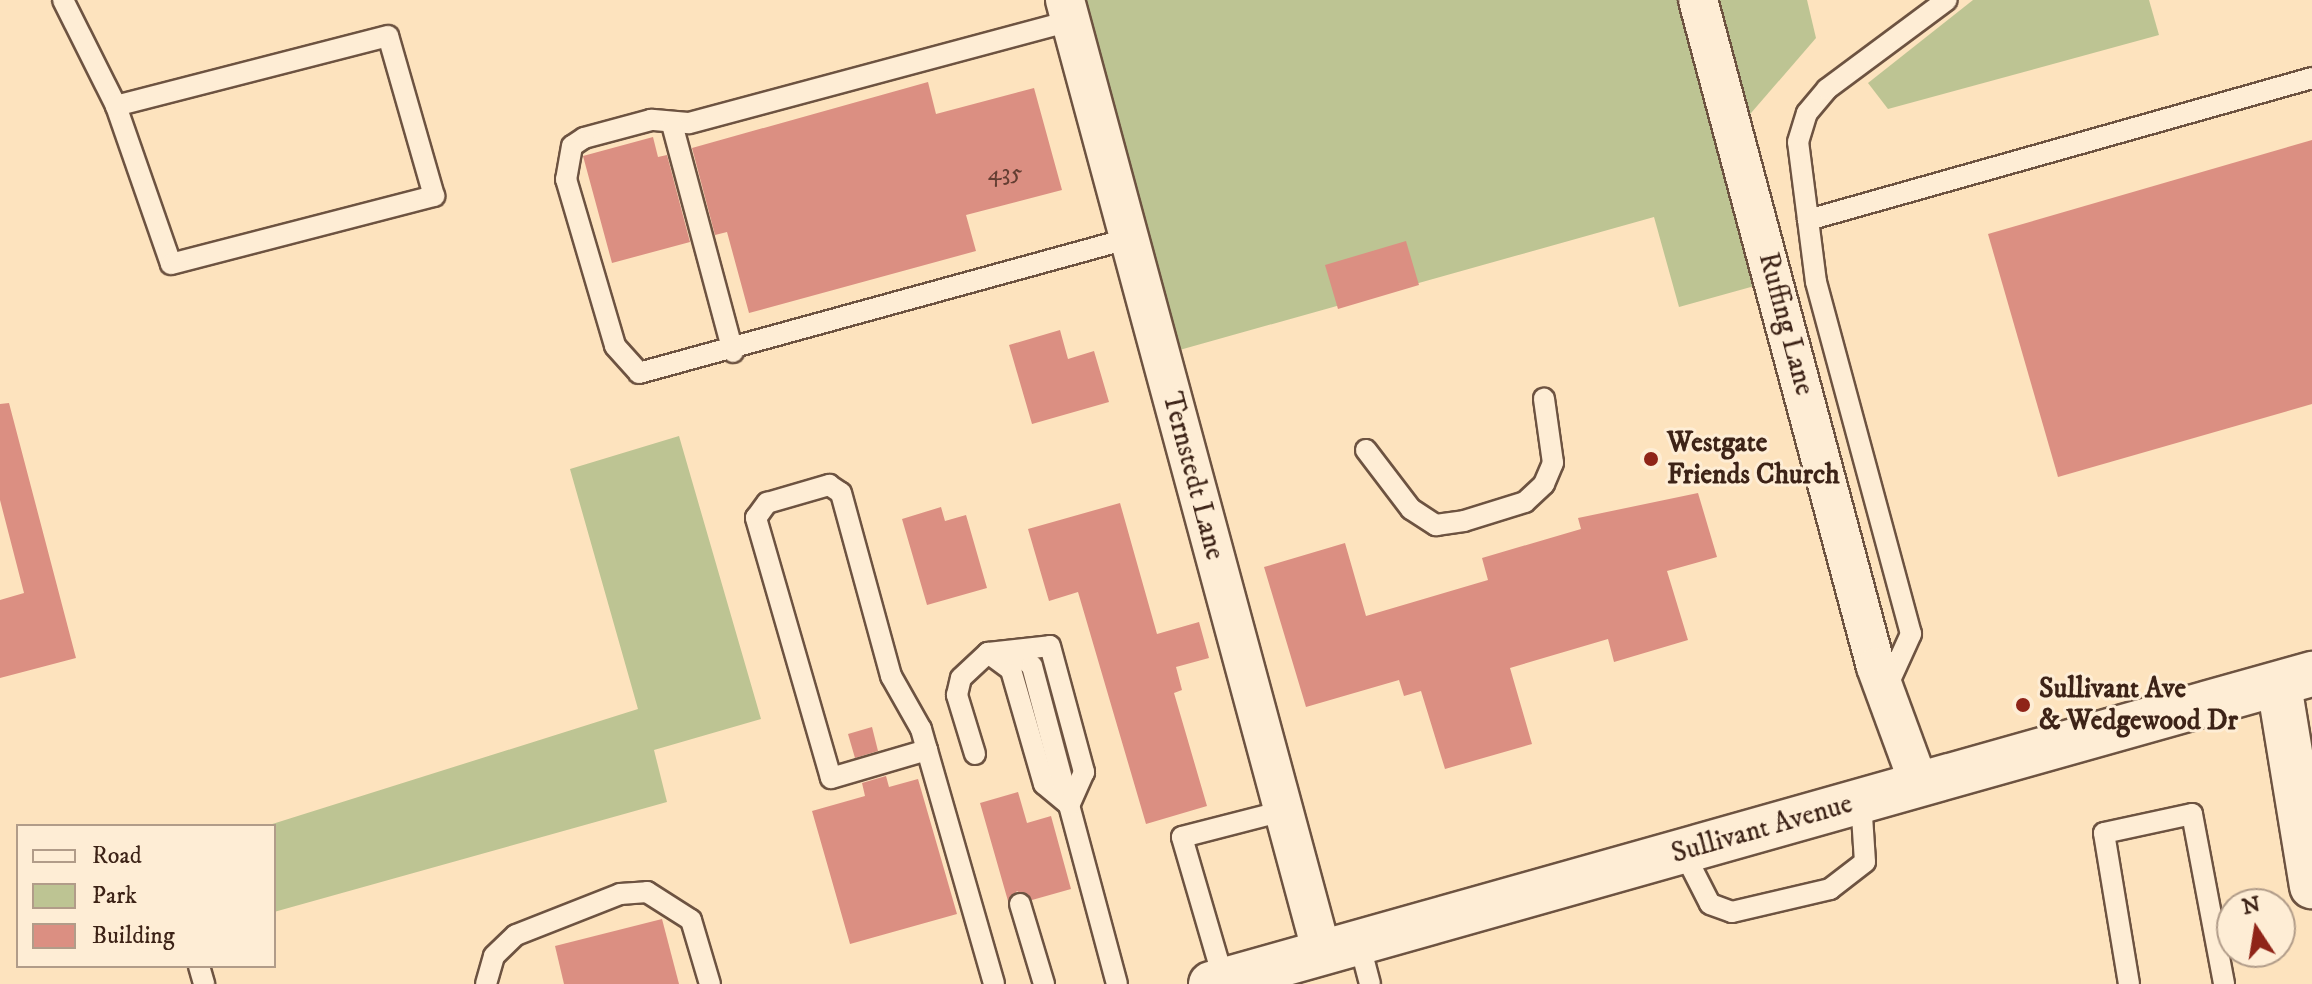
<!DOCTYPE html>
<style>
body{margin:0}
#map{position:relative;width:2312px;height:984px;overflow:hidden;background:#fde3be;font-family:"IM FELL DW Pica",serif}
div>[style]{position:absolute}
.green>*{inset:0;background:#bdc493}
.building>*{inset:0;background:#db8f82}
.roads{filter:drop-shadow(2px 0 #6d5341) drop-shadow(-2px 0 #6d5341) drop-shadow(0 2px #6d5341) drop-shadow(0 -2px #6d5341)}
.lane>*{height:20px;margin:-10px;padding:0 10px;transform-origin:10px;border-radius:10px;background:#feedd5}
.street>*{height:38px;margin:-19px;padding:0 19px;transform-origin:19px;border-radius:19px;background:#feedd5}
.secondary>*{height:44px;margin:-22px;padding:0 22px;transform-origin:22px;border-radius:22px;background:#feedd5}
.dots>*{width:22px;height:22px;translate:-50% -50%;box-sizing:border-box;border:4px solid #feedd5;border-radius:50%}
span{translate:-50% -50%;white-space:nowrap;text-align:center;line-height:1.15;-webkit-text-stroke:6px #feedd5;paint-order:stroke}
.number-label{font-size:24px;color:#643e32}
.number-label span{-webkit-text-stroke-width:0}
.street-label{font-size:28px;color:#3d2317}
.poi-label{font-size:28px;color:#3d2317;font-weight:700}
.left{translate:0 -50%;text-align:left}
.legend{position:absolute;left:16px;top:824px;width:260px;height:144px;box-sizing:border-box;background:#feedd5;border:2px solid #b19c89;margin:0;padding:10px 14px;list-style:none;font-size:24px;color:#3d2317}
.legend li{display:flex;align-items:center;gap:16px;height:40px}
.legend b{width:40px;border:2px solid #b19c89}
.north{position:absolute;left:2216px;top:888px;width:80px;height:80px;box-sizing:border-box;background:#feedd5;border:2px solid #b19c89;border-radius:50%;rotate:348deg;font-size:22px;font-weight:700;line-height:32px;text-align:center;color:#3d2317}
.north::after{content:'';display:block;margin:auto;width:28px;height:36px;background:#8f2418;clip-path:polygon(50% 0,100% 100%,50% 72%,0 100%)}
</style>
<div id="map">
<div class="green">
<i style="clip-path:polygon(1081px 0,1688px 0,1758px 285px,1679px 307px,1654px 217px,1176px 351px)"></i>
<i style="clip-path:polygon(1712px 0,1807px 0,1816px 38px,1745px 120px)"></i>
<i style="clip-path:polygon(1973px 0,2149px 0,2159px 35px,1888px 109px,1868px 83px)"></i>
<i style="clip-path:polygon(679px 436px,761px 719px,654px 750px,667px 802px,274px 912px,274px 826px,266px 826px,638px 709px,570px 469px)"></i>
</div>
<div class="building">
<i style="clip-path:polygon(928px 82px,936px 114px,1034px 88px,1062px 190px,966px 215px,976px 251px,749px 313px,727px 232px,715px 235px,692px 148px)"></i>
<i style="clip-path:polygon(653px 137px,658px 157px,667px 155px,690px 242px,612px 263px,583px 156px)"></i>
<i style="clip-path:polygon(2312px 140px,2312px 404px,2058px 477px,1988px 234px)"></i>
<i style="clip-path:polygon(1406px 241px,1419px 285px,1338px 309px,1325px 265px)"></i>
<i style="clip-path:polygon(1060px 330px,1068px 359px,1094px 351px,1109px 402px,1032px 424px,1009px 345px)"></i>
<i style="clip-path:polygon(9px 403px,76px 658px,0 678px,0 600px,24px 593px,0 500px,0 404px)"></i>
<i style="clip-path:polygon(1698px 493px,1717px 557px,1667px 571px,1688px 640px,1614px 662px,1608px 639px,1510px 668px,1532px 744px,1445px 769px,1421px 691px,1404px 696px,1399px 680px,1306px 707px,1264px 567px,1345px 543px,1366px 616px,1488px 580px,1482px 558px,1581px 529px,1578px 518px)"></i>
<i style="clip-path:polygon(1120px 503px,1157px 634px,1199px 622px,1209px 658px,1176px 667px,1182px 690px,1174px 693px,1207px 806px,1146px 824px,1078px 592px,1049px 601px,1028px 529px)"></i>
<i style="clip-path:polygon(941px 507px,945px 521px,966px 515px,987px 588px,927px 605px,902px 519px)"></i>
<i style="clip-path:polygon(872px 727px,878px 751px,855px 758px,848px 734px)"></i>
<i style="clip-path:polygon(886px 776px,889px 787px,918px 779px,957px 914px,850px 944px,812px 811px,865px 796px,862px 783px)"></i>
<i style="clip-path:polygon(1018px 792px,1027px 823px,1051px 816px,1071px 889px,1032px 900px,1017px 891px,1008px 901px,980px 803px)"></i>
<i style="clip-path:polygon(662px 919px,679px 984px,564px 984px,555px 946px)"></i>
</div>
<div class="roads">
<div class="lane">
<i style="left:63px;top:0;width:119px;rotate:63.4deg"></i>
<i style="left:116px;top:106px;width:167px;rotate:70.8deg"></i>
<i style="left:171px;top:264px;width:272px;rotate:-14.5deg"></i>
<i style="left:434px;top:196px;width:166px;rotate:-106deg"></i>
<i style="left:388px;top:36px;width:281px;rotate:165.6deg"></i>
<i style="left:1070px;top:21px;width:395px;rotate:165deg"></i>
<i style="left:688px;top:123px;width:37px;rotate:-175deg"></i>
<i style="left:651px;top:120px;width:69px;rotate:165deg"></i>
<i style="left:584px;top:138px;width:14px;rotate:146deg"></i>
<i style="left:572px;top:146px;width:34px;rotate:100deg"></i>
<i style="left:566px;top:179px;width:174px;rotate:73.6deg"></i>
<i style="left:615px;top:346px;width:36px;rotate:48deg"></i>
<i style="left:639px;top:373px;width:506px;rotate:-15.35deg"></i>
<i style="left:672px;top:124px;width:236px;rotate:75deg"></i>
<i style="left:1808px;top:220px;width:524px;rotate:-15.73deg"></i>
<i style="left:1366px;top:450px;width:74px;rotate:52.7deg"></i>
<i style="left:1411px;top:509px;width:30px;rotate:33deg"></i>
<i style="left:1436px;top:525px;width:28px;rotate:-8deg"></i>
<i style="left:1464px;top:521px;width:64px;rotate:-17.3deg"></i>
<i style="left:1525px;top:502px;width:26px;rotate:-43deg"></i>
<i style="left:1544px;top:484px;width:23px;rotate:-67deg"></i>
<i style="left:1553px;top:463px;width:65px;rotate:-98deg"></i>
<i style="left:988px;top:653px;width:29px;rotate:36deg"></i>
<i style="left:1011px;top:670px;width:119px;rotate:73.9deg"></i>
<i style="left:1044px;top:784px;width:33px;rotate:40deg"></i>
<i style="left:1069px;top:805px;width:185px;rotate:75deg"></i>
<i style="left:1000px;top:653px;width:20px;rotate:6deg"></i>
<i style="left:1020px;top:655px;width:16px;rotate:43deg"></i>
<i style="left:1032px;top:666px;width:144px;rotate:75.1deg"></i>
<i style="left:1885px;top:691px;width:63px;rotate:-65.5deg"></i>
<i style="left:1911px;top:634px;width:365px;rotate:-105.1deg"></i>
<i style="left:1816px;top:282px;width:141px;rotate:-97.3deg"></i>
<i style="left:1798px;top:142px;width:30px;rotate:-73deg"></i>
<i style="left:1807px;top:113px;width:31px;rotate:-50deg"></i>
<i style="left:1827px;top:89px;width:149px;rotate:-36.6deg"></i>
<i style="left:927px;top:750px;width:100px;rotate:163.7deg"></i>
<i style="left:831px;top:778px;width:271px;rotate:-106.1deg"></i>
<i style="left:756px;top:518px;width:19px;rotate:-54deg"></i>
<i style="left:767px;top:503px;width:65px;rotate:-16.2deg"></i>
<i style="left:829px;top:485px;width:14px;rotate:34deg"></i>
<i style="left:841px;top:493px;width:190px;rotate:74.7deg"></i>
<i style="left:891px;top:676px;width:61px;rotate:60.5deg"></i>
<i style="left:921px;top:729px;width:22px;rotate:74deg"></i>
<i style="left:927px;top:750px;width:243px;rotate:74deg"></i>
<i style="left:975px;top:754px;width:62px;rotate:-107deg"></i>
<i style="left:957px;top:695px;width:17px;rotate:-77deg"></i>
<i style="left:961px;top:678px;width:37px;rotate:-43deg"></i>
<i style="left:988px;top:653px;width:62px;rotate:-6.4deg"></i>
<i style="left:1050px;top:646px;width:131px;rotate:74.9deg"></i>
<i style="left:1084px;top:772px;width:36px;rotate:114deg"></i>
<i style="left:1683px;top:851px;width:59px;rotate:63deg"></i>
<i style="left:1710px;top:904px;width:23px;rotate:20deg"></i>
<i style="left:1732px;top:912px;width:101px;rotate:-13.2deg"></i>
<i style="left:1830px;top:889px;width:44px;rotate:-37.6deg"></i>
<i style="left:1865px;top:862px;width:62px;rotate:-93.7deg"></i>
<i style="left:1020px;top:904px;width:84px;rotate:73.3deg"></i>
<i style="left:1359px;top:942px;width:43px;rotate:75.3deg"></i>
<i style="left:199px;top:966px;width:19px;rotate:74deg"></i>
<i style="left:1224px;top:981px;width:150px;rotate:-106.3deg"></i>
<i style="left:1182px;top:837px;width:104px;rotate:-14.4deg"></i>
<i style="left:486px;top:984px;width:29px;rotate:-74deg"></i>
<i style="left:494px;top:956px;width:30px;rotate:-44deg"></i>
<i style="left:516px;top:935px;width:112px;rotate:-21.5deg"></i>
<i style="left:620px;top:894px;width:27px;rotate:-4deg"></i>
<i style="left:647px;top:892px;width:52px;rotate:32.5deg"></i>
<i style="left:691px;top:920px;width:67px;rotate:73.5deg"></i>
<i style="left:2129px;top:984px;width:153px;rotate:-99.4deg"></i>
<i style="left:2104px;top:833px;width:90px;rotate:-12.2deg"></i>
<i style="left:2192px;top:814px;width:173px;rotate:79.3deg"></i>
</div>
<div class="street">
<i style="left:1065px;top:0;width:987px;rotate:74.91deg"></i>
<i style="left:1698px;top:0;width:690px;rotate:75.06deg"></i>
<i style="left:1876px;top:667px;width:125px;rotate:69.8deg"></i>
</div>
<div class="secondary">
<i style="left:2279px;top:685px;width:204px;rotate:80.7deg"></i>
<i style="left:1211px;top:984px;width:1144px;rotate:-15.73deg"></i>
</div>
</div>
<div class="dots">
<i style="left:1651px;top:459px;background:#8f2418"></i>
<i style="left:2023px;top:705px;background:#8f2418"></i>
</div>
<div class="number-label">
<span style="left:1005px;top:174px">435</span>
</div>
<div class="street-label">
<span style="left:1786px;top:324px;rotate:75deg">Ruffing Lane</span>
<span style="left:1193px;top:476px;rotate:75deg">Ternstedt Lane</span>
<span style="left:1762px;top:829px;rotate:-16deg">Sullivant Avenue</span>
</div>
<div class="poi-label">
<span class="left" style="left:1667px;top:459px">Westgate<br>Friends Church</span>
<span class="left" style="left:2039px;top:705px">Sullivant Ave<br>&amp; Wedgewood Dr</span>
</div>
<ul class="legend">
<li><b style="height:10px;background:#feedd5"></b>Road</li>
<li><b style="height:22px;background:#bdc493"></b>Park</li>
<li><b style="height:22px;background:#db8f82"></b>Building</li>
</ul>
<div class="north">N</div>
</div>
